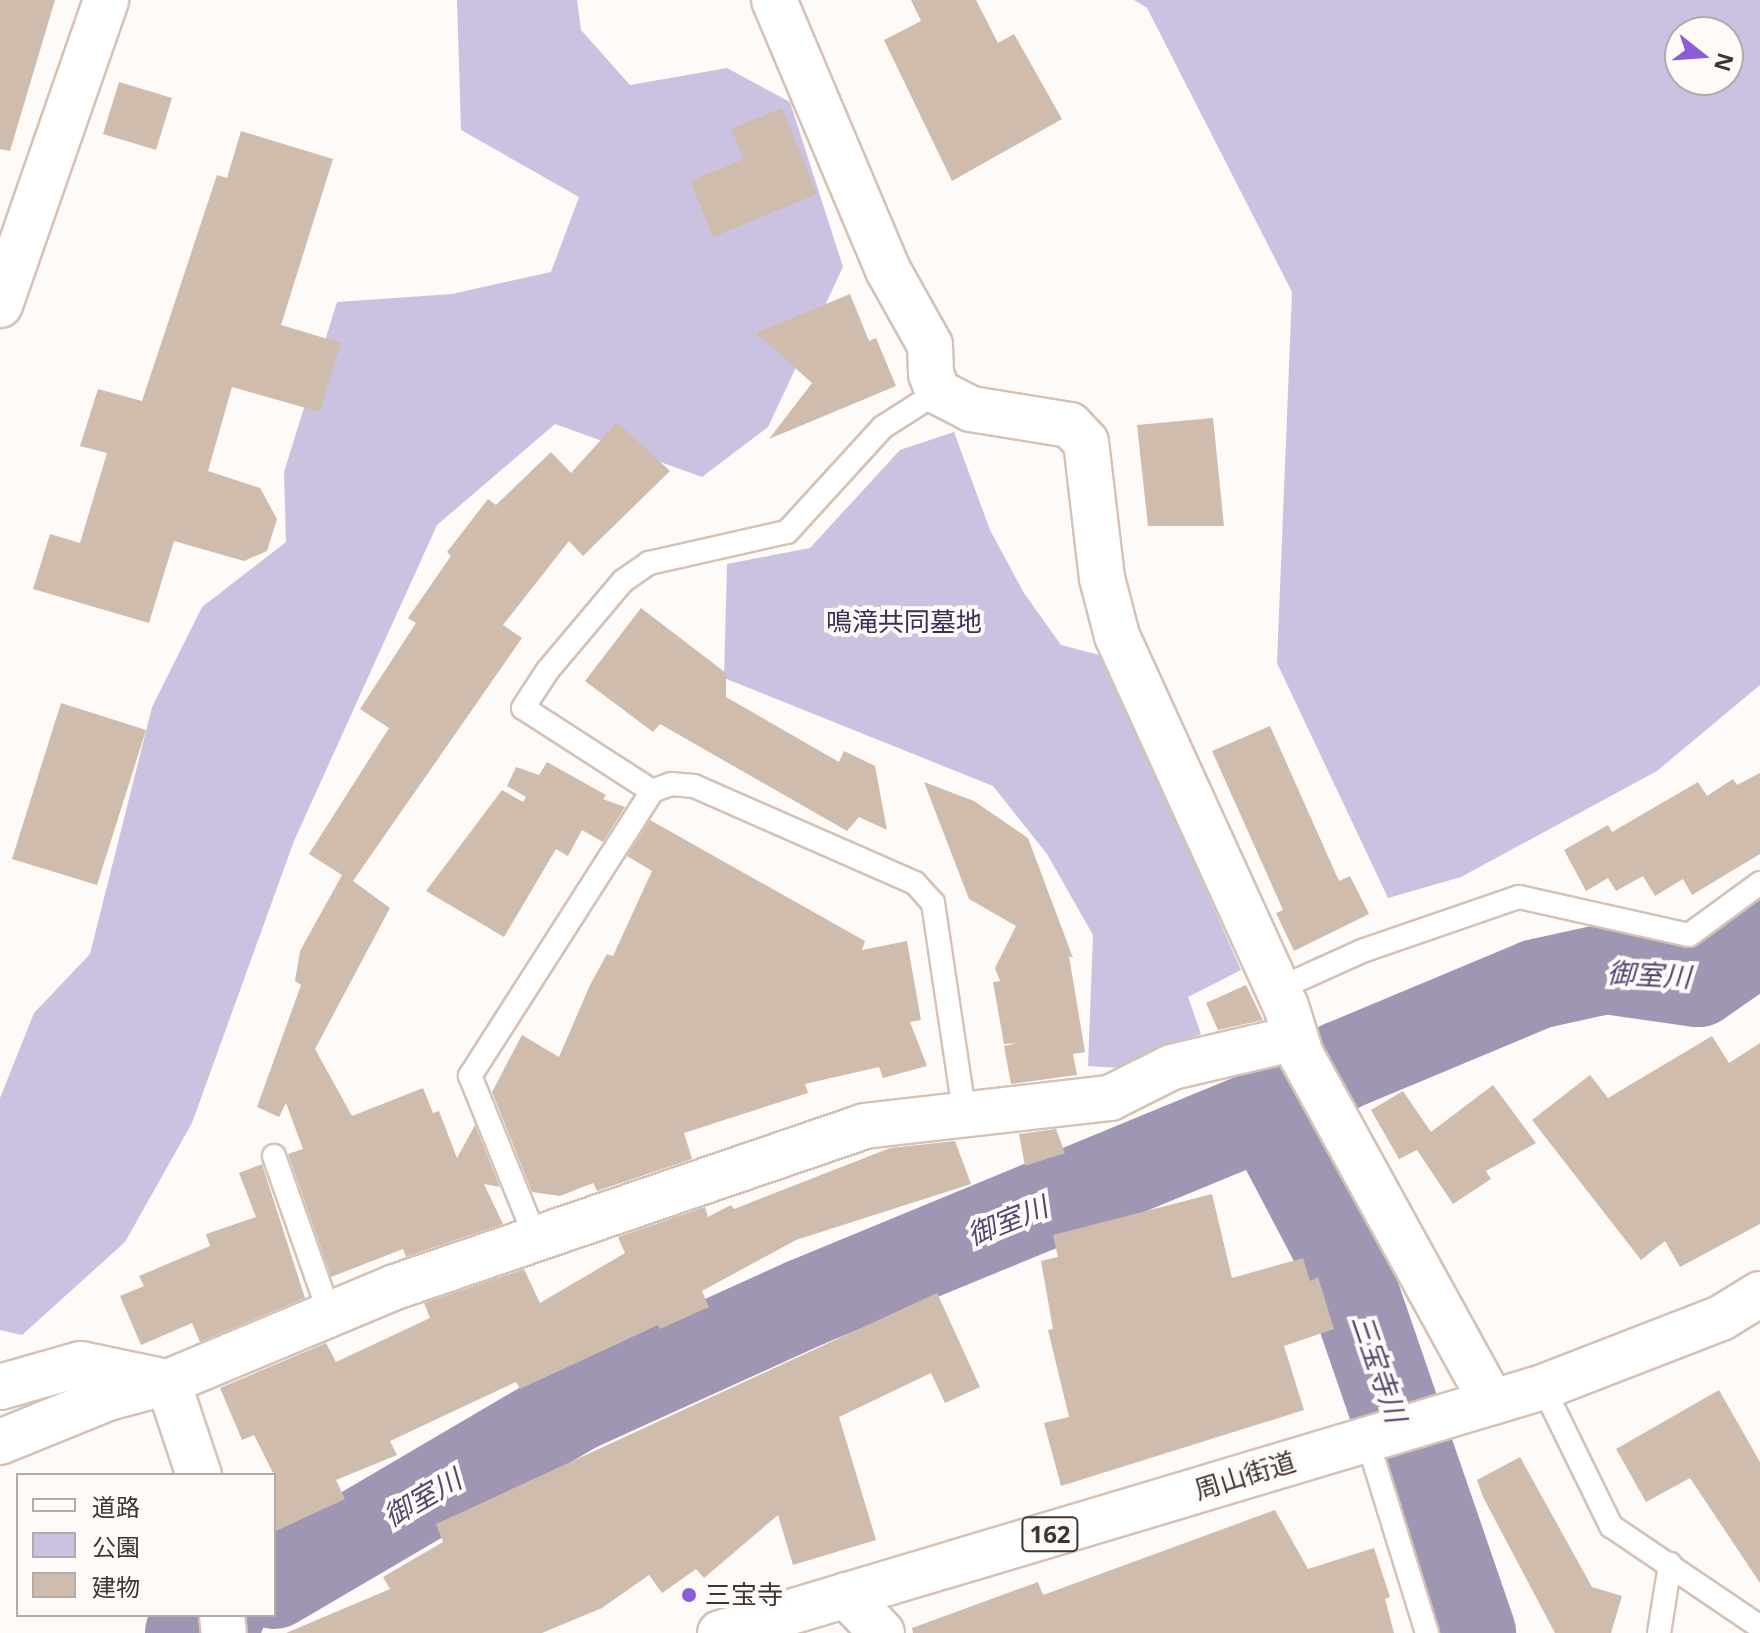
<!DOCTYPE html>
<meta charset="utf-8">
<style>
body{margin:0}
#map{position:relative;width:1760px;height:1633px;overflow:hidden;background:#fefaf7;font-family:"Noto Sans","Noto Sans JP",sans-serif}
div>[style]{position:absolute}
.green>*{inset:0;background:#cac2e0}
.river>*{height:90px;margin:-45px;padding:0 45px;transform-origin:45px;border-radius:45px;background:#9e96b3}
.building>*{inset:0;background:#cfbcad}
.roads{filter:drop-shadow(2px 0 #d6c2b4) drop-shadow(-2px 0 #d6c2b4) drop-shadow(0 2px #d6c2b4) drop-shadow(0 -2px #d6c2b4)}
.lane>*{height:22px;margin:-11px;padding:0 11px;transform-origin:11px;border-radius:11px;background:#fff}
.street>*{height:44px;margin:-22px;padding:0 22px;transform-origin:22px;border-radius:22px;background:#fff}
.highway>*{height:44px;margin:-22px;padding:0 22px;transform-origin:22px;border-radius:22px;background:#fff}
.dots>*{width:22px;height:22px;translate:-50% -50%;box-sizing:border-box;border:4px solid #fefaf7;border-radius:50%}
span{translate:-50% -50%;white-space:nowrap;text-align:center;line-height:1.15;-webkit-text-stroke:8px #fefaf7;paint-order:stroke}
.shield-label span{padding:2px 6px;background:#fefaf7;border:2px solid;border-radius:6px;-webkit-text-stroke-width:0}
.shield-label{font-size:24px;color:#3e3630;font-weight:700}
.park-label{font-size:26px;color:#3b2d56}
.street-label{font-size:26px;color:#3e3630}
.poi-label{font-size:26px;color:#3e3630}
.left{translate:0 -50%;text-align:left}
.water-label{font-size:28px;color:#534671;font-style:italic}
.legend{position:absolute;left:16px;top:1473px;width:260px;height:144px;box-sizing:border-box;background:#fefaf7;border:2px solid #b1aca7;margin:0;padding:10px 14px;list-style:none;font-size:24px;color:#3e3630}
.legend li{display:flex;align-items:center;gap:16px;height:40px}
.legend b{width:40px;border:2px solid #b1aca7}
.north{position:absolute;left:1664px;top:16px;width:80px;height:80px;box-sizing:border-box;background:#fefaf7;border:2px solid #b1aca7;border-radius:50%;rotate:107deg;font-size:22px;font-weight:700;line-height:32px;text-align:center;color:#3e3630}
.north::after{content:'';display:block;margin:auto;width:28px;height:36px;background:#8b5ed8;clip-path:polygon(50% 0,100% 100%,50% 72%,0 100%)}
</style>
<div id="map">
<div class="green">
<i style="clip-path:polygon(457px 0,577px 0,581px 30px,630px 85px,727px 68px,790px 102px,843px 267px,768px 427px,702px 477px,555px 424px,437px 525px,294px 841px,192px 1123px,125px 1242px,22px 1335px,0 1330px,0 1098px,34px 1013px,90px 954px,152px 707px,202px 607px,286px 542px,284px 472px,337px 302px,452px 294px,551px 272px,579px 197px,461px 130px)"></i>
<i style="clip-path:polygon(evenodd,1134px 0,1760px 0,1760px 685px,1657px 771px,1461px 877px,1388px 898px,1277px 663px,1292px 292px,1147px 8px,1134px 0,1680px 32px,1728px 32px,1728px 80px,1680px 80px,1680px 32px)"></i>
<i style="clip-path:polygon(954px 432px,990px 530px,1024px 593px,1061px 645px,1103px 656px,1241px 970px,1188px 997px,1201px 1034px,1119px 1068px,1088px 1066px,1093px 935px,1047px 854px,993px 786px,724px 678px,727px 564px,810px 548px,900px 450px)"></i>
</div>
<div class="river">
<i style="left:1267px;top:1113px;width:157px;rotate:62.3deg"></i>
<i style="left:1340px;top:1252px;width:403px;rotate:71deg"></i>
<i style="left:274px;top:1584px;width:352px;rotate:-30.4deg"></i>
<i style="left:578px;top:1406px;width:249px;rotate:-24.4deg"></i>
<i style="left:805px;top:1303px;width:500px;rotate:-22.4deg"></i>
<i style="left:1267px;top:1113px;width:88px;rotate:-32.4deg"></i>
<i style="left:1341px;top:1066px;width:212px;rotate:-22.7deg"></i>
<i style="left:1537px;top:984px;width:70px;rotate:-12.4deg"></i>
<i style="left:1605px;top:969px;width:94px;rotate:8deg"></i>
<i style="left:1698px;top:982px;width:75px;rotate:-34.7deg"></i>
<i style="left:190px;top:1633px;width:35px;rotate:-31deg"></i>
</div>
<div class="building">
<i style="clip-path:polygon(0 0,55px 0,10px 151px,0 149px)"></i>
<i style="clip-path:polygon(911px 0,976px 0,998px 43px,1014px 34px,1062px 119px,952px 181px,884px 40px,921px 21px)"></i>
<i style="clip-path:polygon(119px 82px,172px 98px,156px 150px,103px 134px)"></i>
<i style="clip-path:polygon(782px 108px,817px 194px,713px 237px,690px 181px,744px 159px,731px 129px)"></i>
<i style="clip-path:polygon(241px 131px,333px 159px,281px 325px,341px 343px,320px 412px,232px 387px,208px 471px,260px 488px,277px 519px,267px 551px,244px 561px,174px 541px,149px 623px,33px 589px,50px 534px,80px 543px,107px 453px,80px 446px,98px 389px,142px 401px,217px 175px,227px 178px)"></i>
<i style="clip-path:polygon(850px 294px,869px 341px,876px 338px,896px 386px,769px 439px,812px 383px,756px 333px)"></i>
<i style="clip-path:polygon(1213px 418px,1224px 526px,1148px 526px,1137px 425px)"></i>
<i style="clip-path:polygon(617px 422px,670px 471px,583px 556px,569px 541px,503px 625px,522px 638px,353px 881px,390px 908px,315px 1049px,352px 1116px,423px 1088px,433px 1113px,439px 1111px,457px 1158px,475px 1125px,500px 1187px,484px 1184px,503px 1224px,406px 1257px,403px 1249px,331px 1277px,288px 1154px,303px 1149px,286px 1103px,279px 1117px,257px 1107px,301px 985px,295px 981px,300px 951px,342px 875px,309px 854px,389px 728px,360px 709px,416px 623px,408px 618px,451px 556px,447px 552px,488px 499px,496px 505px,551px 452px,571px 473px)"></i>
<i style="clip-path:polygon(641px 608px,726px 673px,726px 697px,839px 762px,844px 751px,875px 766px,887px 830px,859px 817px,847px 831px,660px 724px,653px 732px,585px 681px)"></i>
<i style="clip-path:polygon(61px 703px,146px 730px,97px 885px,12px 859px)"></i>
<i style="clip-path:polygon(1270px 726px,1339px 881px,1350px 876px,1369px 914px,1294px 951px,1276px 913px,1283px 910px,1212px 751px)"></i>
<i style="clip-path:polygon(547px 762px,606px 795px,603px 799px,625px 807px,603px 842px,582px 830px,568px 856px,556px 849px,504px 937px,426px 891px,502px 790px,523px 802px,526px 797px,507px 786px,516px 767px,539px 775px)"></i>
<i style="clip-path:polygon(1760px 773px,1760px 854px,1692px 895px,1683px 879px,1655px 896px,1643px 876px,1616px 891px,1608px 878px,1586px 891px,1564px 850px,1608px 825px,1612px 832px,1698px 782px,1707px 796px,1733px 779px,1737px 785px)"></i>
<i style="clip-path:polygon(924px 782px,974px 801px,1028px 838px,1073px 958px,1069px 956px,1085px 1052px,1073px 1054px,1077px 1075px,1011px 1084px,1004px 1046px,1018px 1043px,1004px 1044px,993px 982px,1000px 981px,995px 968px,1016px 926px,969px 899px)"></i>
<i style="clip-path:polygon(650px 820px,865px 941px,862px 950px,907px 941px,921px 1020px,910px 1022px,927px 1066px,883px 1078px,879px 1067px,805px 1084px,808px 1093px,684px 1133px,692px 1159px,597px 1191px,593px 1183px,560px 1196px,532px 1192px,492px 1092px,522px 1035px,559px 1057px,590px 985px,607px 954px,613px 956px,652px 871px,627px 856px)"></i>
<i style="clip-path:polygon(1246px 985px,1263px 1020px,1218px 1030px,1206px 1003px)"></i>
<i style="clip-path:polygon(1712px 1036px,1729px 1063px,1760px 1043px,1760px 1224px,1680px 1267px,1665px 1241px,1641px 1260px,1532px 1120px,1590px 1075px,1608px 1098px)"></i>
<i style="clip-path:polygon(1493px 1085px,1536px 1143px,1486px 1171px,1491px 1179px,1453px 1204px,1417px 1150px,1399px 1159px,1371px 1110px,1403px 1091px,1431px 1132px)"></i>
<i style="clip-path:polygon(1056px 1129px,1065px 1153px,1025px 1166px,1019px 1134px)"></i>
<i style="clip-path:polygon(955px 1141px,971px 1184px,796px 1240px,702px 1291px,709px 1307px,660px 1329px,658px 1325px,520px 1389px,516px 1382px,390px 1441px,397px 1455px,336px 1480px,345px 1499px,274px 1532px,274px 1475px,254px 1435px,242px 1440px,220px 1388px,326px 1343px,336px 1362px,430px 1318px,424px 1303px,524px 1269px,540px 1303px,625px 1253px,618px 1237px,705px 1207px,708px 1217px,731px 1205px,734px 1209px,890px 1148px)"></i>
<i style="clip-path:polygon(262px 1164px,305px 1298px,200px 1342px,192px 1323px,141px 1345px,120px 1296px,144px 1286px,139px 1276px,210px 1246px,206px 1234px,256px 1217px,239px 1173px)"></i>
<i style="clip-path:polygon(1212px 1194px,1232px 1278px,1303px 1258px,1310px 1281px,1318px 1277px,1334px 1329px,1284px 1346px,1304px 1410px,1061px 1486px,1044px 1423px,1069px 1417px,1048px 1330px,1053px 1329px,1041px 1261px,1058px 1257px,1053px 1235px)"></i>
<i style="clip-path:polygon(937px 1293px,980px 1387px,945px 1403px,931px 1373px,839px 1417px,876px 1540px,793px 1565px,778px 1515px,704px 1578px,696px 1569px,662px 1593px,649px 1575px,602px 1608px,542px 1633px,286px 1633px,390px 1589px,383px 1577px,443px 1542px,436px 1524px)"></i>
<i style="clip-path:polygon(1719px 1390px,1760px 1462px,1760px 1583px,1690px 1478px,1646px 1502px,1616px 1449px)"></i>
<i style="clip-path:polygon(1520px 1457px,1592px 1587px,1622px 1596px,1611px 1633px,1555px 1633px,1483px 1497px,1477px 1480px)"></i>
<i style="clip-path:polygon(1275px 1510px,1308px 1569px,1374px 1548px,1390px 1597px,1385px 1599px,1394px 1633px,913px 1633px,912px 1628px,1038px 1582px,1043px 1595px)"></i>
</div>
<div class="roads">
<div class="lane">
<i style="left:652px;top:791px;width:153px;rotate:-147.2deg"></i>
<i style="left:523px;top:708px;width:45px;rotate:-56.7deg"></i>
<i style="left:548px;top:670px;width:116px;rotate:-49.9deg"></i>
<i style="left:623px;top:581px;width:32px;rotate:-35deg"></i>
<i style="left:649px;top:563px;width:141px;rotate:-12.7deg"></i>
<i style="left:787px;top:532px;width:142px;rotate:-47.6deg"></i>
<i style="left:883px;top:427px;width:65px;rotate:-32.5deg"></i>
<i style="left:1278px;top:989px;width:92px;rotate:-24.3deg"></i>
<i style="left:1362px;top:951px;width:166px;rotate:-19deg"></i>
<i style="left:1519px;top:897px;width:174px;rotate:12.6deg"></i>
<i style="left:1689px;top:935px;width:88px;rotate:-36.2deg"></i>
<i style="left:274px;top:1156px;width:165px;rotate:70.6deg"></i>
<i style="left:536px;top:1239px;width:176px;rotate:-112deg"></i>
<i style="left:470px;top:1076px;width:338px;rotate:-57.4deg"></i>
<i style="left:652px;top:791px;width:20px;rotate:-20deg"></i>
<i style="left:671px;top:784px;width:23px;rotate:5deg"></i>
<i style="left:694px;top:786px;width:241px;rotate:23.7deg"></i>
<i style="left:915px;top:883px;width:27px;rotate:48deg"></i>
<i style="left:933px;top:903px;width:217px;rotate:81.5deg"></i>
<i style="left:1543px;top:1387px;width:155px;rotate:63.9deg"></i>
<i style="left:1611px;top:1526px;width:180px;rotate:34.1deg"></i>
<i style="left:1367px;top:1439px;width:203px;rotate:72.8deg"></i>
<i style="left:1659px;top:1633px;width:70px;rotate:-80.9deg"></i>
</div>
<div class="street">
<i style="left:774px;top:0;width:293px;rotate:67.1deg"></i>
<i style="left:888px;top:270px;width:86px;rotate:60.8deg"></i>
<i style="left:930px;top:345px;width:29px;rotate:88deg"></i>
<i style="left:931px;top:374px;width:19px;rotate:69deg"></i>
<i style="left:938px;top:392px;width:37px;rotate:27deg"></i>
<i style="left:971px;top:409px;width:100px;rotate:9.2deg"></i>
<i style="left:1070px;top:425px;width:23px;rotate:47deg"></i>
<i style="left:1086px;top:442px;width:137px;rotate:83.3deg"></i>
<i style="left:1102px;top:578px;width:60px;rotate:75.5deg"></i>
<i style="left:1117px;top:636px;width:407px;rotate:65.5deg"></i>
<i style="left:1286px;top:1006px;width:51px;rotate:73deg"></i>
<i style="left:1301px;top:1055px;width:396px;rotate:61.2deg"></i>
<i style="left:0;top:305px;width:323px;rotate:-70.8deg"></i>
<i style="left:168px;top:1382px;width:98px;rotate:71.6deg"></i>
<i style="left:0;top:1387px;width:84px;rotate:-15.9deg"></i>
<i style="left:81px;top:1364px;width:78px;rotate:11.9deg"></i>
<i style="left:0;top:1442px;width:117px;rotate:-22.2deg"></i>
<i style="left:108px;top:1398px;width:62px;rotate:-14.9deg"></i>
<i style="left:168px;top:1382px;width:246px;rotate:-22.7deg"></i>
<i style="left:395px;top:1287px;width:496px;rotate:-18.9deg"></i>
<i style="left:864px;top:1126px;width:248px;rotate:-6.5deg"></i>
<i style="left:1110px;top:1098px;width:69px;rotate:-26.6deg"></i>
<i style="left:1172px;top:1067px;width:127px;rotate:-13.2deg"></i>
<i style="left:846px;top:1595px;width:52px;rotate:46.5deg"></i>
<i style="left:222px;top:1615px;width:18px;rotate:84deg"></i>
</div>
<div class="highway">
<i style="left:720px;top:1633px;width:859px;rotate:-16.64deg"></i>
<i style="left:1543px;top:1387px;width:191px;rotate:-21.2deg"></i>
<i style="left:1721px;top:1318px;width:46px;rotate:-31.6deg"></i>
</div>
</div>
<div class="dots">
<i style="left:689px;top:1595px;background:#8b5ed8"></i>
</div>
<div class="shield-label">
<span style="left:1050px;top:1534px">162</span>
</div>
<div class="park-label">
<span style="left:904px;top:622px">鳴滝共同墓地</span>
</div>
<div class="street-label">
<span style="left:1245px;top:1476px;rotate:-17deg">周山街道</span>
</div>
<div class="poi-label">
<span class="left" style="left:705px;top:1595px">三宝寺</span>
</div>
<div class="water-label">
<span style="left:1649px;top:974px;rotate:3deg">御室川</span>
<span style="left:1007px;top:1220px;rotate:-22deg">御室川</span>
<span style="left:1380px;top:1368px;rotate:71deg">三宝寺川</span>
<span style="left:422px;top:1497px;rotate:-30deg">御室川</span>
</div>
<ul class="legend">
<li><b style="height:10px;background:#fff"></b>道路</li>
<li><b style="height:22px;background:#cac2e0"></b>公園</li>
<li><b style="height:22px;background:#cfbcad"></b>建物</li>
</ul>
<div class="north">N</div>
</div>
